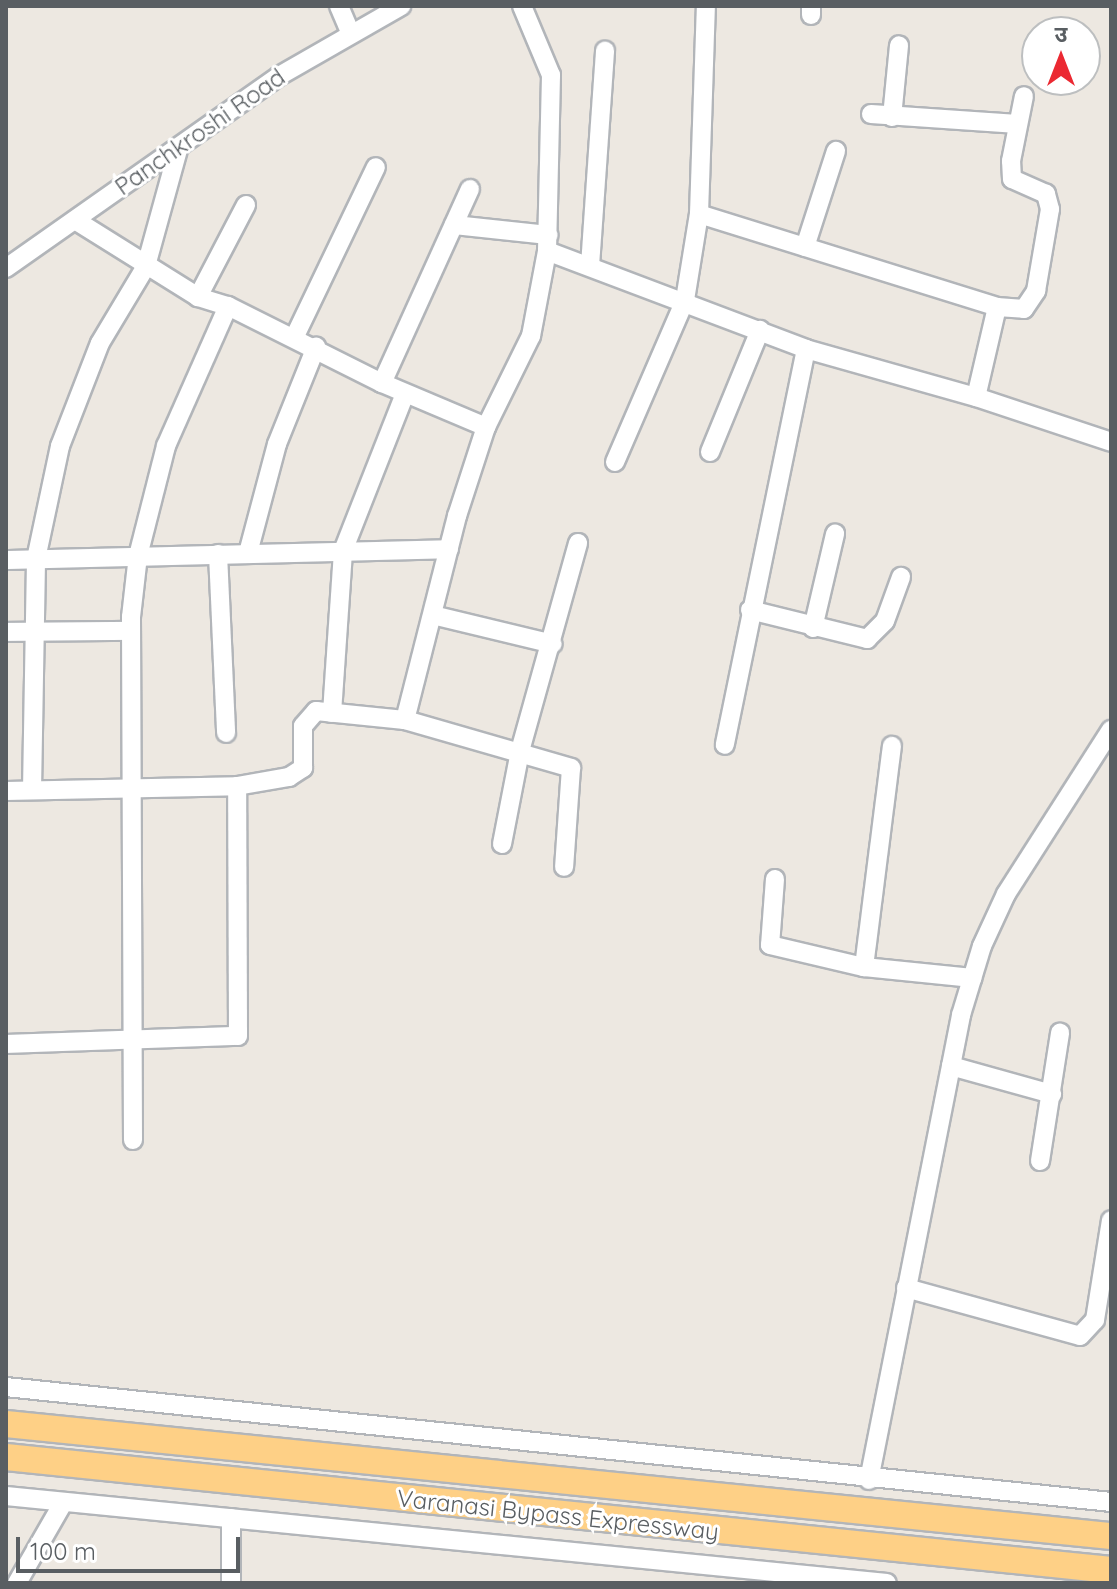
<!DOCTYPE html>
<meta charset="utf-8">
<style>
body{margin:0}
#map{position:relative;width:1117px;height:1589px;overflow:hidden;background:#ede8e1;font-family:Quicksand,"Noto Sans Devanagari",sans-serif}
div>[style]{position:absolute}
.roads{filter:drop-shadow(2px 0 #b2b5b9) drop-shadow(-2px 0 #b2b5b9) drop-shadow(0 2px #b2b5b9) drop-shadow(0 -2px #b2b5b9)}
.minor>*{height:18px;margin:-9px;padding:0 9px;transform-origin:9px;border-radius:9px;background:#fff}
.highway>*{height:26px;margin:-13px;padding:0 13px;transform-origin:13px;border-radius:13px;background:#fed086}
span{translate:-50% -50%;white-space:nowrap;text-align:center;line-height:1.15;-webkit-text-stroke:6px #fff;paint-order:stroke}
.street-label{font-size:24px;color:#595e62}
.frame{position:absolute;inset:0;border:8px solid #595e62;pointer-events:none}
.north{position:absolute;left:1021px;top:16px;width:80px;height:80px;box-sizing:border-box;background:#fff;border:2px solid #bdbfc0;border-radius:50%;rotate:0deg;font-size:22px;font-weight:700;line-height:32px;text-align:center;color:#595e62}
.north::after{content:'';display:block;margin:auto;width:28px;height:36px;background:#eb2932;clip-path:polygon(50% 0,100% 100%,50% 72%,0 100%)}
.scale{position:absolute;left:16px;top:1537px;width:224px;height:36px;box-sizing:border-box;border:4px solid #595e62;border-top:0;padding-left:10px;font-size:24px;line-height:28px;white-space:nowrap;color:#595e62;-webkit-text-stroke:6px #fff;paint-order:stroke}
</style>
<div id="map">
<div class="roads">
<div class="minor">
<i style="left:339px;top:6px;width:28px;rotate:67deg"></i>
<i style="left:522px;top:6px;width:75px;rotate:67.2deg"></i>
<i style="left:551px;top:75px;width:176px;rotate:91.3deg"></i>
<i style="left:547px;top:251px;width:277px;rotate:20.7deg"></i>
<i style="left:806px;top:349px;width:404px;rotate:101.6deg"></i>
<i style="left:811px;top:15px;width:9px;rotate:-90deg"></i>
<i style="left:871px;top:114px;width:147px;rotate:3.9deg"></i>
<i style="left:892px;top:117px;width:72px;rotate:-84.4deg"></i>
<i style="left:246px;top:205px;width:104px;rotate:117.6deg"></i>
<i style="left:198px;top:297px;width:31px;rotate:17deg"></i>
<i style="left:228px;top:306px;width:172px;rotate:26.6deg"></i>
<i style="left:382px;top:383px;width:113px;rotate:22.9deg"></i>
<i style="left:699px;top:214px;width:312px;rotate:17.3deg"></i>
<i style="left:997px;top:307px;width:27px;rotate:4deg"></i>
<i style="left:1024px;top:309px;width:22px;rotate:-56deg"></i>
<i style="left:1036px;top:291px;width:83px;rotate:-80.3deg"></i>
<i style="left:1050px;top:209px;width:16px;rotate:-105deg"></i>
<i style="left:1046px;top:194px;width:37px;rotate:-156deg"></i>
<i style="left:1012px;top:179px;width:18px;rotate:-93deg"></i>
<i style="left:1011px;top:161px;width:66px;rotate:-78.7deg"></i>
<i style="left:75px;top:220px;width:145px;rotate:32deg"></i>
<i style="left:454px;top:225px;width:95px;rotate:6.1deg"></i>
<i style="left:805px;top:247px;width:101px;rotate:-72.1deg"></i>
<i style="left:590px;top:266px;width:216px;rotate:-86deg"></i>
<i style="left:6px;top:268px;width:334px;rotate:-35.1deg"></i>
<i style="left:279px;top:76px;width:141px;rotate:-29.8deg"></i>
<i style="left:997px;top:307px;width:92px;rotate:103.1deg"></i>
<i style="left:976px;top:397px;width:142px;rotate:18.4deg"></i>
<i style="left:295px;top:336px;width:187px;rotate:-64.4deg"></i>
<i style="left:806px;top:349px;width:177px;rotate:15.8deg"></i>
<i style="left:382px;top:383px;width:213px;rotate:-65.6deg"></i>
<i style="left:710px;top:452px;width:132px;rotate:-67.7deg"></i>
<i style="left:615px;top:462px;width:176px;rotate:-66.6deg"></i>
<i style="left:685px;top:300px;width:87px;rotate:-80.8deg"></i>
<i style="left:699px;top:214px;width:208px;rotate:-88.1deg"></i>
<i style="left:248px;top:553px;width:113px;rotate:-75.1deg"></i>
<i style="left:277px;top:444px;width:105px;rotate:-68.1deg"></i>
<i style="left:218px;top:554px;width:179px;rotate:87.4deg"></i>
<i style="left:6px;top:560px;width:443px;rotate:-1.4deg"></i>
<i style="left:750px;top:610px;width:121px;rotate:13.9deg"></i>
<i style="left:867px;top:639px;width:25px;rotate:-45deg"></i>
<i style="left:885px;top:621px;width:47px;rotate:-70deg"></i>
<i style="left:433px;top:615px;width:123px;rotate:13.6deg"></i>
<i style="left:813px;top:628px;width:97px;rotate:-76.8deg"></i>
<i style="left:6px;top:632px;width:125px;rotate:-0.5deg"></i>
<i style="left:332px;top:713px;width:162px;rotate:-86.1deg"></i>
<i style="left:343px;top:551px;width:169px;rotate:-68.5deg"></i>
<i style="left:405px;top:720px;width:173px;rotate:16.1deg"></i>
<i style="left:571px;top:768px;width:99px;rotate:94deg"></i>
<i style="left:32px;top:790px;width:231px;rotate:-89deg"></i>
<i style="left:36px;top:559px;width:116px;rotate:-78deg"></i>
<i style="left:60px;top:446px;width:110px;rotate:-68.8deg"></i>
<i style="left:100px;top:343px;width:90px;rotate:-59.1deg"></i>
<i style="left:146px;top:266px;width:120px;rotate:-74.6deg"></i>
<i style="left:6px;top:791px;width:231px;rotate:-1.2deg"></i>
<i style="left:237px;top:786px;width:53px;rotate:-9.8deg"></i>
<i style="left:289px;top:777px;width:17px;rotate:-33deg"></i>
<i style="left:303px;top:768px;width:42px;rotate:-90deg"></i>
<i style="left:303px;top:726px;width:20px;rotate:-49deg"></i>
<i style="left:316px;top:711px;width:89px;rotate:5.8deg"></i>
<i style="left:405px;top:720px;width:211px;rotate:-75.7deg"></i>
<i style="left:457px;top:516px;width:94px;rotate:-72deg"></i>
<i style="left:486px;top:427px;width:102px;rotate:-63.7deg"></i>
<i style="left:531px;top:336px;width:86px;rotate:-79.3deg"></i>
<i style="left:502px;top:844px;width:95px;rotate:-79deg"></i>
<i style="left:520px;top:751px;width:216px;rotate:-74.4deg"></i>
<i style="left:775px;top:879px;width:66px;rotate:94.3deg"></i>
<i style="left:770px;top:945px;width:97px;rotate:13.2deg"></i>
<i style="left:864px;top:967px;width:109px;rotate:5.8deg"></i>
<i style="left:864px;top:967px;width:223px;rotate:-82.8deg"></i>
<i style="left:6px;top:1044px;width:232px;rotate:-2deg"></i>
<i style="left:238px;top:1036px;width:250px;rotate:-90.2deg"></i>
<i style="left:951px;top:1066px;width:105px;rotate:15.5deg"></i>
<i style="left:133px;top:1140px;width:523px;rotate:-90.22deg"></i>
<i style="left:131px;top:617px;width:61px;rotate:-83.5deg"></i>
<i style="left:138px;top:556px;width:114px;rotate:-75.7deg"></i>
<i style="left:166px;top:446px;width:153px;rotate:-66.1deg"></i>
<i style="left:1040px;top:1161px;width:130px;rotate:-81.1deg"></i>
<i style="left:906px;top:1288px;width:180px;rotate:15.4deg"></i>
<i style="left:1080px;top:1336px;width:22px;rotate:-47deg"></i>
<i style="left:1095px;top:1320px;width:101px;rotate:-80.9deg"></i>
<i style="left:6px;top:1387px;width:1111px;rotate:5.94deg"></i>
<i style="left:869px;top:1480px;width:474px;rotate:-78.8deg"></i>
<i style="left:961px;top:1015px;width:72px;rotate:-73.1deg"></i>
<i style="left:982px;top:946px;width:57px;rotate:-65.2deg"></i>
<i style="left:1006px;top:894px;width:195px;rotate:-57.4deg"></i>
<i style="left:6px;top:1496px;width:885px;rotate:5.64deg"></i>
<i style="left:17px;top:1583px;width:92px;rotate:-60.1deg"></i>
<i style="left:231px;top:1583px;width:65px;rotate:-90deg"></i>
</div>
<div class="highway">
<i style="left:6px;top:1424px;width:1111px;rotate:5.79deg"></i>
<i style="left:6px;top:1457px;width:1111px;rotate:5.84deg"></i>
</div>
</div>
<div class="street-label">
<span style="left:200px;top:132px;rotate:-35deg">Panchkroshi Road</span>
<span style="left:558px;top:1515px;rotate:6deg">Varanasi Bypass Expressway</span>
</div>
<div class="frame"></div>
<div class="north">उ</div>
<div class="scale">100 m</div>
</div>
